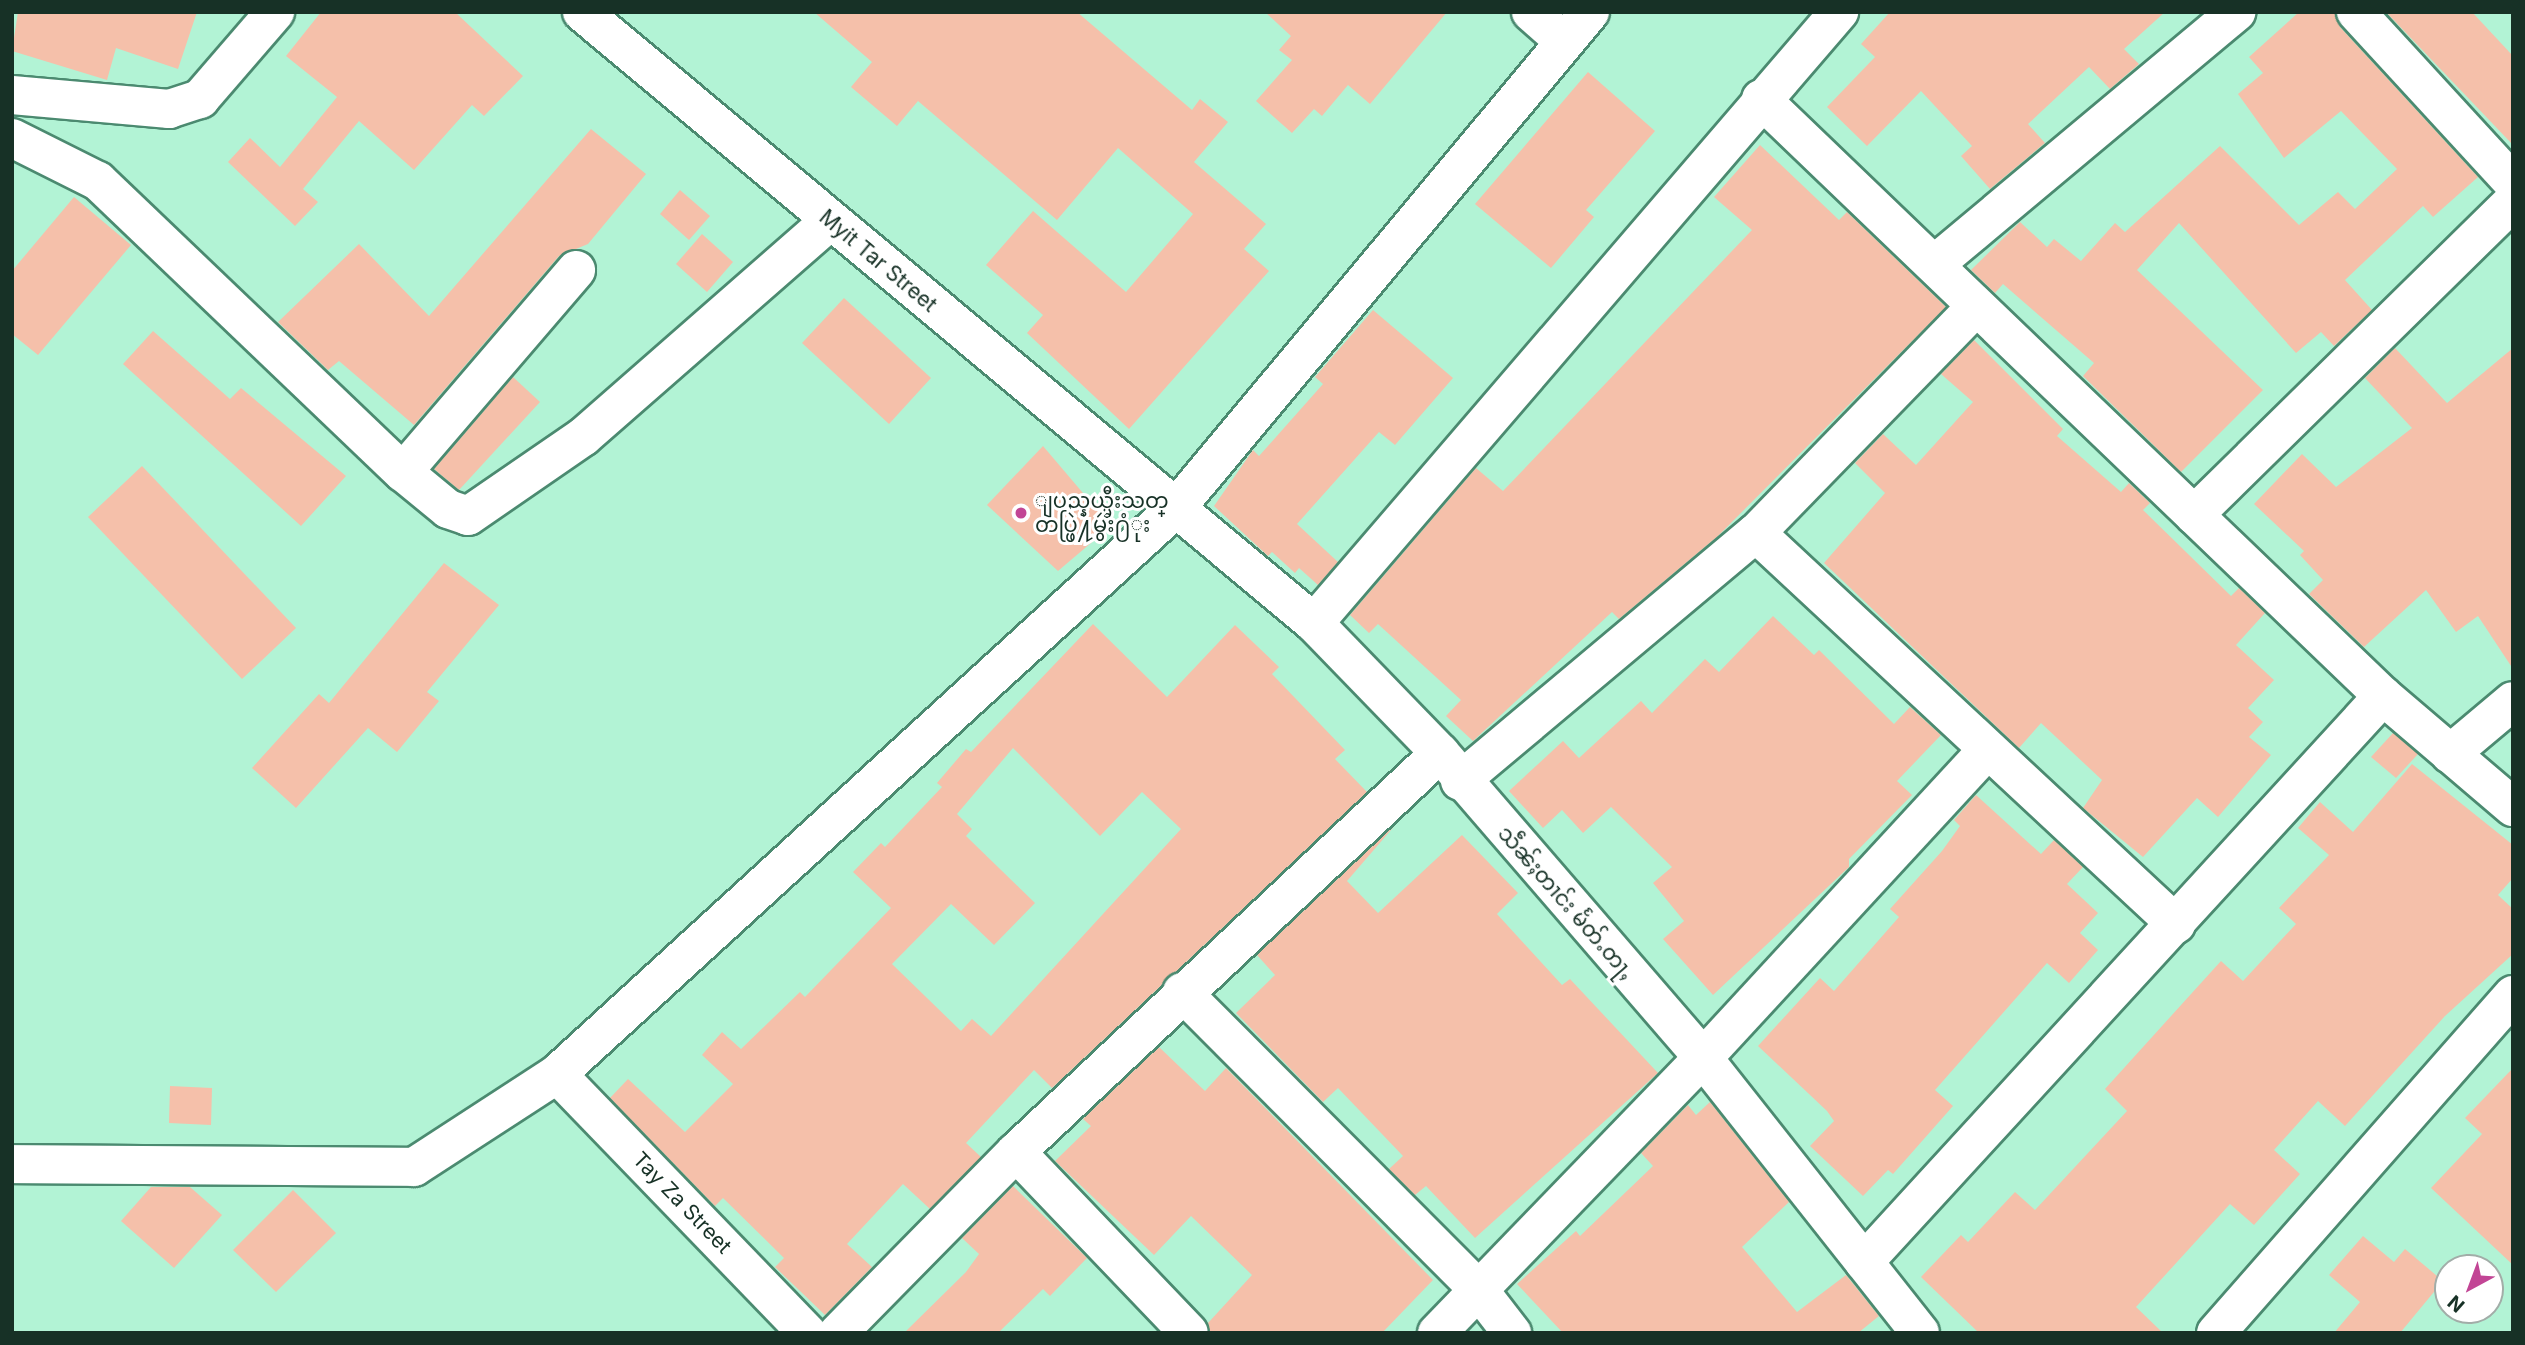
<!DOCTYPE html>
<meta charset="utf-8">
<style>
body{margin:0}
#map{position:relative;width:2525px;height:1345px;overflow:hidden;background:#b2f3d5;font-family:Inter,"Noto Sans Myanmar",sans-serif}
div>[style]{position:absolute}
.building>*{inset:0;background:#f5c0aa}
.roads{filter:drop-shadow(2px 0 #4b8a70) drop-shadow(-2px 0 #4b8a70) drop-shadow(0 2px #4b8a70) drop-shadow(0 -2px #4b8a70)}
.street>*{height:38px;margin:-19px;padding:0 19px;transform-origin:19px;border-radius:19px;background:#fff}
.secondary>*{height:38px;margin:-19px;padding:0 19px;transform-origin:19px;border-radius:19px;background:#fff}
.dots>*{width:19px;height:19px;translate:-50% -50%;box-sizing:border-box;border:4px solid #fff;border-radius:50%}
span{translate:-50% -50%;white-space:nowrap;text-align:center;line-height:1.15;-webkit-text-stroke:6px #fff;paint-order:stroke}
.street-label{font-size:21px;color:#173126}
.poi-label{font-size:21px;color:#173126}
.left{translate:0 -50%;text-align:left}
.frame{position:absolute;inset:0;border:14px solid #173126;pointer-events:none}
.north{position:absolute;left:2434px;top:1254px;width:70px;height:70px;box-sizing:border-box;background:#fff;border:2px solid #a2ada8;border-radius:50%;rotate:221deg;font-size:19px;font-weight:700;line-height:28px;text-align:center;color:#173126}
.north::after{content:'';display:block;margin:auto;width:24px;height:32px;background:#c24595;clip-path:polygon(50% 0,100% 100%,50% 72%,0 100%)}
</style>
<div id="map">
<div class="building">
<i style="clip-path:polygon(18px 12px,197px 12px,178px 69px,116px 48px,107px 80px,12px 51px)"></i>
<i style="clip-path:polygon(321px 12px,455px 12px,523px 76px,484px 116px,472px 105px,414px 170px,359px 121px,303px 189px,318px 202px,295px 226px,228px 162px,250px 138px,280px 167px,337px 97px,286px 56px)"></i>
<i style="clip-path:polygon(814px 12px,1077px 12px,1192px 110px,1200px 99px,1228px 122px,1194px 162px,1266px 224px,1244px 249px,1269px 271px,1129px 429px,1027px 333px,1043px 315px,986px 265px,1033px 211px,1126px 292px,1193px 214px,1118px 148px,1057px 220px,918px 101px,897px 126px,851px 87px,872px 62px)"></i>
<i style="clip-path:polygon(1265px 12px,1447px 12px,1370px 104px,1348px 85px,1322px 116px,1314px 109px,1292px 133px,1256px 101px,1292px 60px,1279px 50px,1291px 36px)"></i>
<i style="clip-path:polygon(1890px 12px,2165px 12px,2124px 49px,2139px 64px,2110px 89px,2089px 67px,2028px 124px,2045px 143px,1990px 189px,1961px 156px,1972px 146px,1921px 91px,1867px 146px,1827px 107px,1875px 57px,1861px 44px)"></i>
<i style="clip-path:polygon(2299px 12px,2335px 12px,2340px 27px,2478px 177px,2433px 217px,2423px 206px,2345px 280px,2372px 310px,2334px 346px,2321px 332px,2296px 353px,2179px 223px,2137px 270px,2263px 390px,2181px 472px,2083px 376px,2094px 363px,2003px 284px,1995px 293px,1971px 270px,2020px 222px,2047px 247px,2054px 239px,2081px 261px,2115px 223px,2125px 232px,2220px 146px,2299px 225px,2338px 192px,2355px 209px,2397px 169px,2341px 111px,2284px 158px,2238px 94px,2263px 73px,2249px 57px)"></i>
<i style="clip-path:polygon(2386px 12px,2472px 12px,2513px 56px,2513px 145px)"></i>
<i style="clip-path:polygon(1588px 72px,1655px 131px,1586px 210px,1594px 217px,1551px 268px,1475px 204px)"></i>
<i style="clip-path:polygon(591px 129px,646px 174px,588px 244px,559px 256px,414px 425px,339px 361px,328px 370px,278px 322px,359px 244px,429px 316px)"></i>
<i style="clip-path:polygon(1760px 145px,1839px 220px,1847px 212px,1946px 307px,1718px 536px,1619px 619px,1612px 612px,1473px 741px,1446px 716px,1461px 700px,1378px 624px,1369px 633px,1350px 615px,1476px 468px,1503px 491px,1752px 230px,1714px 197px)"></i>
<i style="clip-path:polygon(680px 190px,710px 216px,689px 240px,660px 214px)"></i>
<i style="clip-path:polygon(74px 197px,131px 245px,38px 355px,12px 334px,12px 271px)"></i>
<i style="clip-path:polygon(702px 234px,733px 262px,707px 292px,676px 264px)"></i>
<i style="clip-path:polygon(844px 298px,931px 378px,889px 424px,802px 343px)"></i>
<i style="clip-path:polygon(1373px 310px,1453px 378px,1395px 445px,1379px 432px,1297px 524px,1338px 562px,1318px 585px,1299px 568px,1295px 573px,1272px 552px,1268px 556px,1214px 506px,1253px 450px,1259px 456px,1323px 384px,1315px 377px)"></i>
<i style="clip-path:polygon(153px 331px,230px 399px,241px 388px,346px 476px,301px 526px,123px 364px)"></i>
<i style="clip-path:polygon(1974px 340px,2063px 429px,2057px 436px,2121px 492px,2129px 483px,2150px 503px,2143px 510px,2231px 596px,2239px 588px,2265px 613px,2236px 645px,2274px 680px,2248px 708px,2263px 722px,2249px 737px,2271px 755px,2218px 817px,2197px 798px,2143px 857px,2083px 808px,2102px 780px,2041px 723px,2019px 748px,1824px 563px,1885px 493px,1855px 463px,1883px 434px,1916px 465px,1973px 402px,1941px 374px)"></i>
<i style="clip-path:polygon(2395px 348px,2447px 403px,2513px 348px,2513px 669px,2478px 616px,2456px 632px,2426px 590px,2364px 647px,2309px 594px,2323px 580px,2300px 555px,2304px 551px,2254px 504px,2302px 454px,2336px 487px,2412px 428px,2365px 378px)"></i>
<i style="clip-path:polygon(513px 377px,540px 402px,459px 490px,434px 469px)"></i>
<i style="clip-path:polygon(1043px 446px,1111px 526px,1058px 571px,987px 505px)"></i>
<i style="clip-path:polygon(142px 466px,296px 628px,242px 679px,88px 517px)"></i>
<i style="clip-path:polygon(444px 563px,499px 605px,427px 692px,439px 701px,397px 752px,368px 728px,296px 808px,252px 768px,319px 694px,329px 703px)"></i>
<i style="clip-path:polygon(1773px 616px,1814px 655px,1819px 650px,1894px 724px,1910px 707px,1941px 735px,1897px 781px,1912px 795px,1849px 859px,1849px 867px,1713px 995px,1663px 939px,1684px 921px,1653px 883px,1672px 867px,1611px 807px,1583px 833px,1562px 810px,1543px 828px,1509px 791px,1563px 741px,1579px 758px,1641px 701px,1652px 713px,1705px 659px,1719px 672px)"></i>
<i style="clip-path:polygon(evenodd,1093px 624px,1167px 697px,1235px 625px,1279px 667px,1272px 674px,1345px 750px,1335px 759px,1367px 792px,1052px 1088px,1034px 1070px,966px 1143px,981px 1157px,930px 1209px,903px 1184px,847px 1244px,872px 1267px,825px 1315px,775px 1267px,784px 1258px,723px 1198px,715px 1206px,610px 1098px,628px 1079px,685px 1132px,733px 1084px,702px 1055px,722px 1032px,741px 1049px,800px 992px,805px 997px,891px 908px,853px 872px,881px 843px,885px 847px,942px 787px,937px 783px,966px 749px,971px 752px,1093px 624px,1013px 748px,1100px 836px,1142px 792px,1181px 829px,991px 1036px,972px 1019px,961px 1031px,892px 964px,951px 904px,994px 945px,1035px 903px,966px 836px,972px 829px,957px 814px,1013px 748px)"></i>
<i style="clip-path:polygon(2393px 733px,2418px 754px,2396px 778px,2371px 757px)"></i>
<i style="clip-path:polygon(2412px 764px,2513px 845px,2513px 878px,2498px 895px,2513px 909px,2513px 954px,2445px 1016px,2345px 1126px,2318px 1101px,2274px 1150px,2300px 1174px,2254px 1225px,2230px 1204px,2136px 1307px,2163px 1333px,1979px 1333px,1921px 1277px,1961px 1235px,1968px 1242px,2015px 1192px,2035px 1210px,2127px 1111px,2105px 1089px,2191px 994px,2221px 961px,2243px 981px,2296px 924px,2279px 908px,2329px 855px,2298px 828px,2320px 802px,2353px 832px)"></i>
<i style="clip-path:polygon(1976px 795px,2041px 854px,2054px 840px,2083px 867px,2067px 884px,2098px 913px,2080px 933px,2098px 950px,2069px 983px,2047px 963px,1935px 1090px,1953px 1106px,1893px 1174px,1888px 1170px,1863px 1196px,1810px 1146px,1834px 1121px,1827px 1111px,1758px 1046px,1820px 978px,1834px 991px,1899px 917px,1890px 909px,1942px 851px,1960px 826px,1954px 820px)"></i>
<i style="clip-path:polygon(1397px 823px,1347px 881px,1378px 913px,1462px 835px,1518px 893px,1497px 914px,1562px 985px,1570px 979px,1658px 1073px,1475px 1238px,1426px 1186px,1415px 1195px,1389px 1169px,1403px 1156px,1338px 1088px,1323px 1102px,1236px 1013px,1275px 975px,1257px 955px)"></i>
<i style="clip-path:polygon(1159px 1047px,1205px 1091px,1226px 1068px,1433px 1280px,1382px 1333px,1210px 1333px,1208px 1323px,1252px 1275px,1191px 1216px,1154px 1255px,1055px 1161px,1091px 1126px,1083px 1119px)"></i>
<i style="clip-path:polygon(2513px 1068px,2513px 1265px,2431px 1188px,2482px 1134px,2465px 1118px)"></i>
<i style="clip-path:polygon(170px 1086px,212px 1088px,211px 1125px,169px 1123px)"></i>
<i style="clip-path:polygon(1710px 1102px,1789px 1202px,1742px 1247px,1797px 1312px,1846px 1275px,1879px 1316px,1858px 1333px,1563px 1333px,1517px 1284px,1576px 1231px,1580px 1236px,1653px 1166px,1641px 1153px,1688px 1105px,1696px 1115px)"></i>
<i style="clip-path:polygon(1013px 1186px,1087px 1258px,1050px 1296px,1043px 1289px,998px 1333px,904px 1333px,966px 1272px,979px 1254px,962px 1238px)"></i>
<i style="clip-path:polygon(151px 1187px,190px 1187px,222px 1215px,174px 1268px,121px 1221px)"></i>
<i style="clip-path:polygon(293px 1190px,336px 1233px,276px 1292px,233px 1250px)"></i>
<i style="clip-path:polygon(2363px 1236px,2394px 1262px,2405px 1249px,2443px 1281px,2400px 1333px,2334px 1333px,2360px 1302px,2329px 1275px)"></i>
</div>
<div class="roads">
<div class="street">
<i style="left:582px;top:12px;width:953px;rotate:39.85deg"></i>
<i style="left:1314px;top:623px;width:181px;rotate:45.9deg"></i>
<i style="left:1440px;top:753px;width:403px;rotate:49.2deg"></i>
<i style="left:1703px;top:1058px;width:350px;rotate:51.7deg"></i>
<i style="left:1531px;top:12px;width:45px;rotate:41.4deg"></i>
<i style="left:2356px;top:12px;width:232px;rotate:47.4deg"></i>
<i style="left:12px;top:95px;width:158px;rotate:5.1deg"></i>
<i style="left:169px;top:109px;width:33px;rotate:-18deg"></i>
<i style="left:200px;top:99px;width:115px;rotate:-49.2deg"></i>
<i style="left:1761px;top:99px;width:862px;rotate:43.83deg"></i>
<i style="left:2383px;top:696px;width:171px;rotate:40.5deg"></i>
<i style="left:12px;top:138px;width:96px;rotate:26.6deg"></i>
<i style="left:98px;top:181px;width:422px;rotate:43.7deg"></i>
<i style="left:403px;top:472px;width:58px;rotate:39.4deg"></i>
<i style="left:448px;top:509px;width:21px;rotate:19deg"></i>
<i style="left:468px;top:516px;width:140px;rotate:-34.5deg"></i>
<i style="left:583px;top:437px;width:327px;rotate:-41.2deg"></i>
<i style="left:1935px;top:264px;width:393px;rotate:-39.9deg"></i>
<i style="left:403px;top:472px;width:266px;rotate:-49.4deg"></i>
<i style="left:2194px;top:515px;width:448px;rotate:-44.5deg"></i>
<i style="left:1756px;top:533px;width:574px;rotate:42.95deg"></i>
<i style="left:1314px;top:623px;width:806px;rotate:-49.33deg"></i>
<i style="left:2450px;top:754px;width:82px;rotate:-40.1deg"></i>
<i style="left:1460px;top:781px;width:386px;rotate:-40deg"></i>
<i style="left:1756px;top:533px;width:315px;rotate:-45.8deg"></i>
<i style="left:1182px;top:992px;width:419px;rotate:45.1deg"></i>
<i style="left:1478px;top:1289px;width:56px;rotate:52.3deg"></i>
<i style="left:557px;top:1074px;width:360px;rotate:46deg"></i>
<i style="left:1016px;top:1152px;width:250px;rotate:46.3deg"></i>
<i style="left:414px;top:1167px;width:171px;rotate:-33deg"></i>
<i style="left:557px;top:1074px;width:839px;rotate:-42.44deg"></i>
<i style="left:1176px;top:508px;width:646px;rotate:-50.15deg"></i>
<i style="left:1864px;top:1262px;width:768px;rotate:-47.48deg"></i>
<i style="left:838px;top:1333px;width:254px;rotate:-45.5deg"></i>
<i style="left:1016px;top:1152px;width:582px;rotate:-43.26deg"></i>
<i style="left:1437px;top:1333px;width:383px;rotate:-46deg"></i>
<i style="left:1703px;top:1058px;width:419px;rotate:-47.3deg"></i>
<i style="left:2216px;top:1333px;width:450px;rotate:-48.7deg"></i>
</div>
<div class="secondary">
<i style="left:12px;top:1164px;width:402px;rotate:0.4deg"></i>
</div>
</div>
<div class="dots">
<i style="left:1021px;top:513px;background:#c24595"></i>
</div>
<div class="street-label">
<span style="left:878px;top:261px;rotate:40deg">Myit Tar Street</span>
<span style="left:1566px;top:903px;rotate:49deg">သဵၼ်ႈတၢင်း မႅတ်ႉတႃႇ</span>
<span style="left:682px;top:1203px;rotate:46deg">Tay Za Street</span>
</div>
<div class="poi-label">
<span class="left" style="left:1035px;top:513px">ျပည္နယ္မီးသတ္<br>တပ္ဖြဲ႔မွဴး႐ံုး</span>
</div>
<div class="frame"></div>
<div class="north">N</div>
</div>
